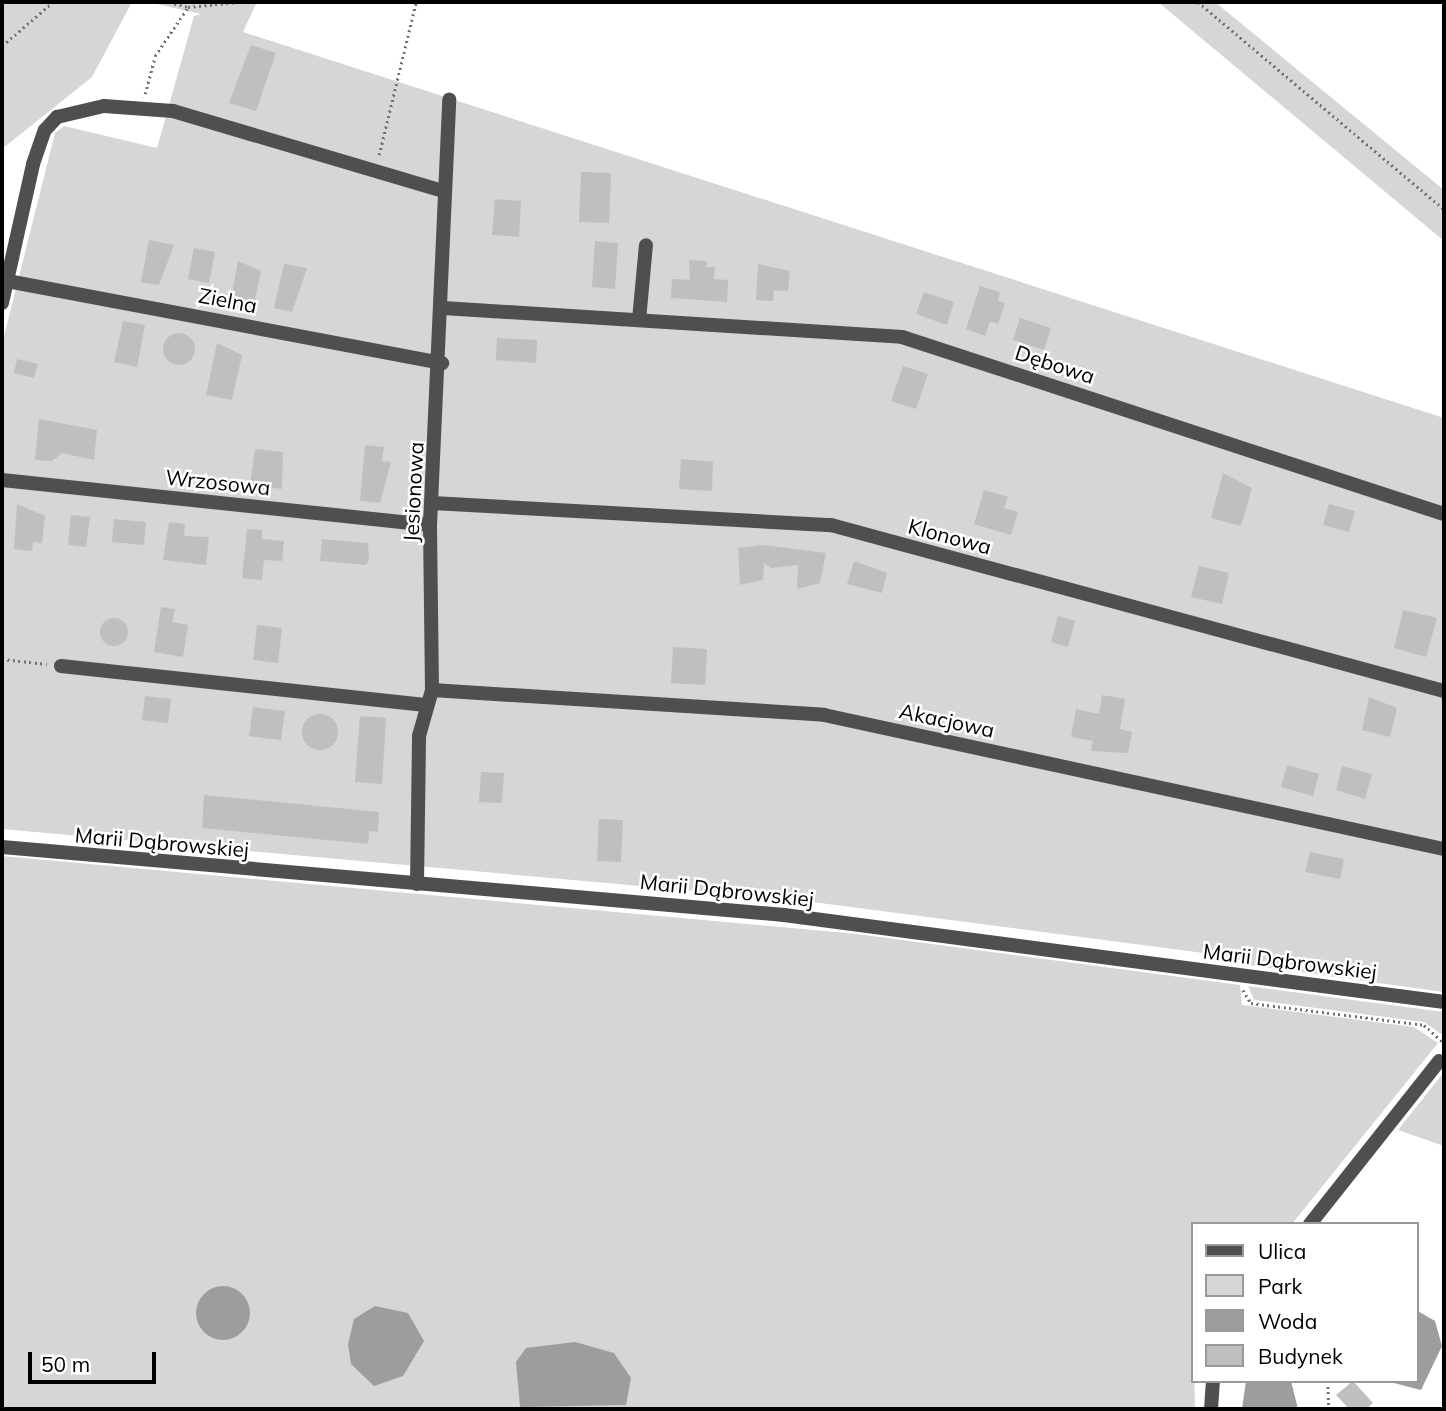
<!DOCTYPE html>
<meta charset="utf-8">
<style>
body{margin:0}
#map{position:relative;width:1446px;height:1411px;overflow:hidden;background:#fff;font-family:Mulish,sans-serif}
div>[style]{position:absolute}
.green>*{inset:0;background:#d6d6d6}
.water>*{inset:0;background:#9d9d9d}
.round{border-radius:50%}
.building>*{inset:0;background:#bfbfbf}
.path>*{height:2.5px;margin-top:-1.25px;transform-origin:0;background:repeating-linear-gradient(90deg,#717171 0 2px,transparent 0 5.5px)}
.street>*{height:14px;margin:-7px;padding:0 7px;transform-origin:7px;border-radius:7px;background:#4f4f4f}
span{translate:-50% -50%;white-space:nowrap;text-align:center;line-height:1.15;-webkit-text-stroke:5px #fff;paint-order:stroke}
.street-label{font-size:21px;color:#000}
.frame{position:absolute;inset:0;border:4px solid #000;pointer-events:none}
.legend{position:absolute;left:1191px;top:1222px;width:228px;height:161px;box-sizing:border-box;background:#fff;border:2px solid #999;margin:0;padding:9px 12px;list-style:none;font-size:21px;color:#000}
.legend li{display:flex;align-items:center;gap:14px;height:35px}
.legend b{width:35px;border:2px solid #999}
.scale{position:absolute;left:28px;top:1352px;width:128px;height:32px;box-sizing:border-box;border:4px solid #000;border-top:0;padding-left:9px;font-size:21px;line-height:24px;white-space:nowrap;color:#000;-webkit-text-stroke:5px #fff;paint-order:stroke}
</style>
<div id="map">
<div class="green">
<i style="clip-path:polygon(2px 2px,132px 2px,92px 77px,2px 149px)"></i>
<i style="clip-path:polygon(148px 2px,257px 2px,243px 32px,1444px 418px,1444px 992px,1249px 965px,1234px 957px,797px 900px,2px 829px,2px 344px,55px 133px,64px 126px,157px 148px,194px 16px,201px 14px)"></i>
<i style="clip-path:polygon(1158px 2px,1215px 2px,1444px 190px,1444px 241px)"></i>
<i style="clip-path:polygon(2px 856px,857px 934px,1240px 985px,1242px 1005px,1414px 1027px,1438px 1043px,1292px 1224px,1192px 1224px,1195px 1409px,2px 1409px)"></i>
<i style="clip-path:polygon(1248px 986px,1444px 1012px,1444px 1036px,1424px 1022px,1254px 1000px)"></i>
<i style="clip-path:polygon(1444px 1072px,1444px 1146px,1398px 1130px,1440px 1077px)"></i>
</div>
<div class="water">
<i class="round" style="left:196px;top:1286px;width:54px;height:54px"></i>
<i style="clip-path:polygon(375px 1306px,408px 1313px,424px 1341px,403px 1376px,374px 1386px,351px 1364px,348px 1344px,354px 1319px)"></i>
<i style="clip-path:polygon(1416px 1310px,1435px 1321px,1442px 1346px,1421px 1390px,1386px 1381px,1416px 1381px)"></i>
<i style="clip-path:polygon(575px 1342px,614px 1353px,631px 1378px,626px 1405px,520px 1407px,516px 1362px,526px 1348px)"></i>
<i style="clip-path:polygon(1246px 1381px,1291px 1381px,1298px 1409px,1242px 1409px)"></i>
</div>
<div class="building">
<i style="clip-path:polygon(251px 45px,276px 53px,256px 111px,229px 103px)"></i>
<i style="clip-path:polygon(581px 172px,611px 173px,609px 223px,579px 222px)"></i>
<i style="clip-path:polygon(495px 199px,521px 201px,519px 237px,492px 235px)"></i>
<i style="clip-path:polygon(149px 240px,174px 245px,159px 285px,141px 282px)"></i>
<i style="clip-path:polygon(595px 241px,618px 243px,615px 289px,592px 287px)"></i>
<i style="clip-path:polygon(194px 248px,215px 252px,209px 283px,188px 279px)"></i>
<i style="clip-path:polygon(689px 260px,707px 261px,706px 267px,715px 267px,714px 279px,728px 280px,727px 302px,671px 298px,672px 279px,690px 280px)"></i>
<i style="clip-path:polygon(238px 261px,261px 271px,254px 304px,232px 294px)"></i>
<i style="clip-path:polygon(284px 264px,307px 268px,292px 312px,274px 308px)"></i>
<i style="clip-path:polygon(758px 264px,790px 271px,788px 291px,774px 290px,773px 301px,756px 300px)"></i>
<i style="clip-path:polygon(980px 286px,1000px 292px,998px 301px,1005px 303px,998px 324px,990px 321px,985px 336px,966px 329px)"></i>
<i style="clip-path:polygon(924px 292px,954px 302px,947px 325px,916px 314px)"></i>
<i style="clip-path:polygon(1020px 318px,1051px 328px,1044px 350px,1013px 340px)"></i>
<i style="clip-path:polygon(123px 321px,145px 325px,137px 367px,114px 362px)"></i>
<i class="round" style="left:163px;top:333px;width:32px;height:32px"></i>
<i style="clip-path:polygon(497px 338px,537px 340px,536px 363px,496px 360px)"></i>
<i style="clip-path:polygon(217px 343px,242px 355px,232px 400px,206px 395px)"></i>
<i style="clip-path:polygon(17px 359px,38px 364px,34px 378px,14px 373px)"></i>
<i style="clip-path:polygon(903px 366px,928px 374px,916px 409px,891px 401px)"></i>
<i style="clip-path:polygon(39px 419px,97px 430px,94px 460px,62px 453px,52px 461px,35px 460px)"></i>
<i style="clip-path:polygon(365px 445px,384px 447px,382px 461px,391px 462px,380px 503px,360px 501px)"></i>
<i style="clip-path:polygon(255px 449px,283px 452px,282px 489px,250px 485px)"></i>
<i style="clip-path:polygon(681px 459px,713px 462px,712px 491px,679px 489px)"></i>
<i style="clip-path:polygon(1223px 473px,1252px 488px,1241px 526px,1211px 518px)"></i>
<i style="clip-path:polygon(984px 490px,1008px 497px,1004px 508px,1018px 512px,1011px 535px,974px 524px)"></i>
<i style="clip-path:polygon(17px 504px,45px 516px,42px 543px,33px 542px,32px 551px,14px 549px)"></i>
<i style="clip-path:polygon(1329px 504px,1355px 511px,1349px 532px,1323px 525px)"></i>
<i style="clip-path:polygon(71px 515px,90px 517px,86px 547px,68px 545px)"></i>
<i style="clip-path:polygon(114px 519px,146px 522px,144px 545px,112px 542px)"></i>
<i style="clip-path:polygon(169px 522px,185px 524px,184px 536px,209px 537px,206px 565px,163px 560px)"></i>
<i style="clip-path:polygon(247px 529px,262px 530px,262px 539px,284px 541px,282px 561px,264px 560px,262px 580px,242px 578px)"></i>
<i style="clip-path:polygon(322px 539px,368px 543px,369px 560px,366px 565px,320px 561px)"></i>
<i style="clip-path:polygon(763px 545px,826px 553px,820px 583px,797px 589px,798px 565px,771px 568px,764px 563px,763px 580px,740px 585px,738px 548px)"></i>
<i style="clip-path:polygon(854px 561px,887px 573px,882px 593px,847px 584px)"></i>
<i style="clip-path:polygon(1199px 566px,1229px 573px,1222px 604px,1191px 597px)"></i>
<i style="clip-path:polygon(161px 607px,175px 609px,172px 622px,188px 625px,183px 657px,154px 652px)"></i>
<i style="clip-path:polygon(1403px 610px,1437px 618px,1426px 657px,1394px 648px)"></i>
<i style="clip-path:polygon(1058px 616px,1075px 621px,1068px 647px,1051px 642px)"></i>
<i class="round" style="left:100px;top:618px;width:28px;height:28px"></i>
<i style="clip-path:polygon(257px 625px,282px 628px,278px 663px,253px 660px)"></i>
<i style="clip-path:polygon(673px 647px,707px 649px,705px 685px,671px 683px)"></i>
<i style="clip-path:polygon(1102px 695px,1125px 699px,1120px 729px,1132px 732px,1128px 753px,1091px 751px,1093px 741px,1071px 737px,1076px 709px,1099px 714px)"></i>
<i style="clip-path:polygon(145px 696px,171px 699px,168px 723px,142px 720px)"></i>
<i style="clip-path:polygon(1369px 697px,1397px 708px,1390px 737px,1362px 730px)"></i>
<i style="clip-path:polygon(253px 707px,285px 711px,281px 740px,249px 736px)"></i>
<i class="round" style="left:302px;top:714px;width:36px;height:36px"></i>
<i style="clip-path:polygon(360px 716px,386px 718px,382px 784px,355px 782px)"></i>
<i style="clip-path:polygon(1287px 765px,1319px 774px,1313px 796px,1281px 787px)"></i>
<i style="clip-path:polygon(1342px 766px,1372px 774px,1365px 799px,1336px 790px)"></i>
<i style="clip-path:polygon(481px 772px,504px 773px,502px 803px,479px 802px)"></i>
<i style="clip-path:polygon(204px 795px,379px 812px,378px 832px,369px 831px,368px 844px,202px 828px)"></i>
<i style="clip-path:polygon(599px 819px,623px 820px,621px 862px,597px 861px)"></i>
<i style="clip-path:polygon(1310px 852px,1344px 859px,1340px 879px,1305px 872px)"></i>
<i style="clip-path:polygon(1353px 1381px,1373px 1403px,1366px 1409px,1349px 1409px,1336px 1395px)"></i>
</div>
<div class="path">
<i style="left:25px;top:2px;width:24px"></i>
<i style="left:169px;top:2px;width:20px;rotate:15deg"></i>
<i style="left:188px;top:7px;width:51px;rotate:-5.6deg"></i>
<i style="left:1198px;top:2px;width:322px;rotate:40.1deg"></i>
<i style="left:2px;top:46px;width:67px;rotate:-40.8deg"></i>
<i style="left:145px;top:94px;width:39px;rotate:-75deg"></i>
<i style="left:155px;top:56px;width:59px;rotate:-56deg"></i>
<i style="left:379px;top:155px;width:157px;rotate:-76.4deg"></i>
<i style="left:2px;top:659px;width:45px;rotate:6.3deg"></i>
<i style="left:1243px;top:990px;width:15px;rotate:58deg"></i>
<i style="left:1251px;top:1003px;width:174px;rotate:7.2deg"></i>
<i style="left:1424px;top:1025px;width:27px;rotate:42deg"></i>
<i style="left:1328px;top:1381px;width:28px;rotate:88deg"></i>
</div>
<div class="street">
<i style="left:2px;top:280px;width:448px;rotate:10.7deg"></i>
<i style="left:2px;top:303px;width:142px;rotate:-77.4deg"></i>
<i style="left:33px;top:164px;width:36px;rotate:-71deg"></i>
<i style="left:45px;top:130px;width:18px;rotate:-47deg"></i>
<i style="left:57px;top:117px;width:48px;rotate:-13.2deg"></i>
<i style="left:104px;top:106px;width:69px;rotate:4.1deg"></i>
<i style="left:173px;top:111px;width:282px;rotate:16.5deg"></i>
<i style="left:443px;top:308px;width:460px;rotate:3.6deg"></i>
<i style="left:902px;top:337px;width:570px;rotate:18.09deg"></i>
<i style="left:639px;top:320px;width:75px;rotate:-84.7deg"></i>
<i style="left:2px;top:480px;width:430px;rotate:6deg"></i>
<i style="left:432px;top:503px;width:400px;rotate:3.2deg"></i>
<i style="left:831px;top:525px;width:635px;rotate:15.15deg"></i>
<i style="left:61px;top:666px;width:364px;rotate:6.1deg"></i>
<i style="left:432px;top:690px;width:393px;rotate:3.6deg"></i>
<i style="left:824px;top:715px;width:634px;rotate:12.2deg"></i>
<i style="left:2px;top:847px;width:785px;rotate:4.97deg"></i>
<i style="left:784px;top:915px;width:666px;rotate:7.51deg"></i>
<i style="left:417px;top:884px;width:148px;rotate:-89.2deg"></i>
<i style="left:419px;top:736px;width:48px;rotate:-74.2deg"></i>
<i style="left:432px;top:690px;width:165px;rotate:-90.7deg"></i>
<i style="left:430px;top:525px;width:426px;rotate:-87.4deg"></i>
<i style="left:1310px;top:1224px;width:208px;rotate:-51.6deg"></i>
<i style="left:1211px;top:1409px;width:28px;rotate:-86deg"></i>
</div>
<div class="street-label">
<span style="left:228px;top:300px;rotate:11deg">Zielna</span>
<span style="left:1055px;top:364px;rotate:18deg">Dębowa</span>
<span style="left:218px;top:482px;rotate:6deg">Wrzosowa</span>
<span style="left:413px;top:492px;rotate:-87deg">Jesionowa</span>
<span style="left:950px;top:536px;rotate:15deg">Klonowa</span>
<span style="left:947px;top:720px;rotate:12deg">Akacjowa</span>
<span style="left:162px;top:842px;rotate:5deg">Marii Dąbrowskiej</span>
<span style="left:727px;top:890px;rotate:6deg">Marii Dąbrowskiej</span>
<span style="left:1290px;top:961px;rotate:7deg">Marii Dąbrowskiej</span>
</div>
<div class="frame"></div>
<ul class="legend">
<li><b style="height:9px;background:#4f4f4f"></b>Ulica</li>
<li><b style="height:19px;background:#d6d6d6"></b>Park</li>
<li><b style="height:19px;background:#9d9d9d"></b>Woda</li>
<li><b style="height:19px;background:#bfbfbf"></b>Budynek</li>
</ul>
<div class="scale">50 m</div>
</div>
